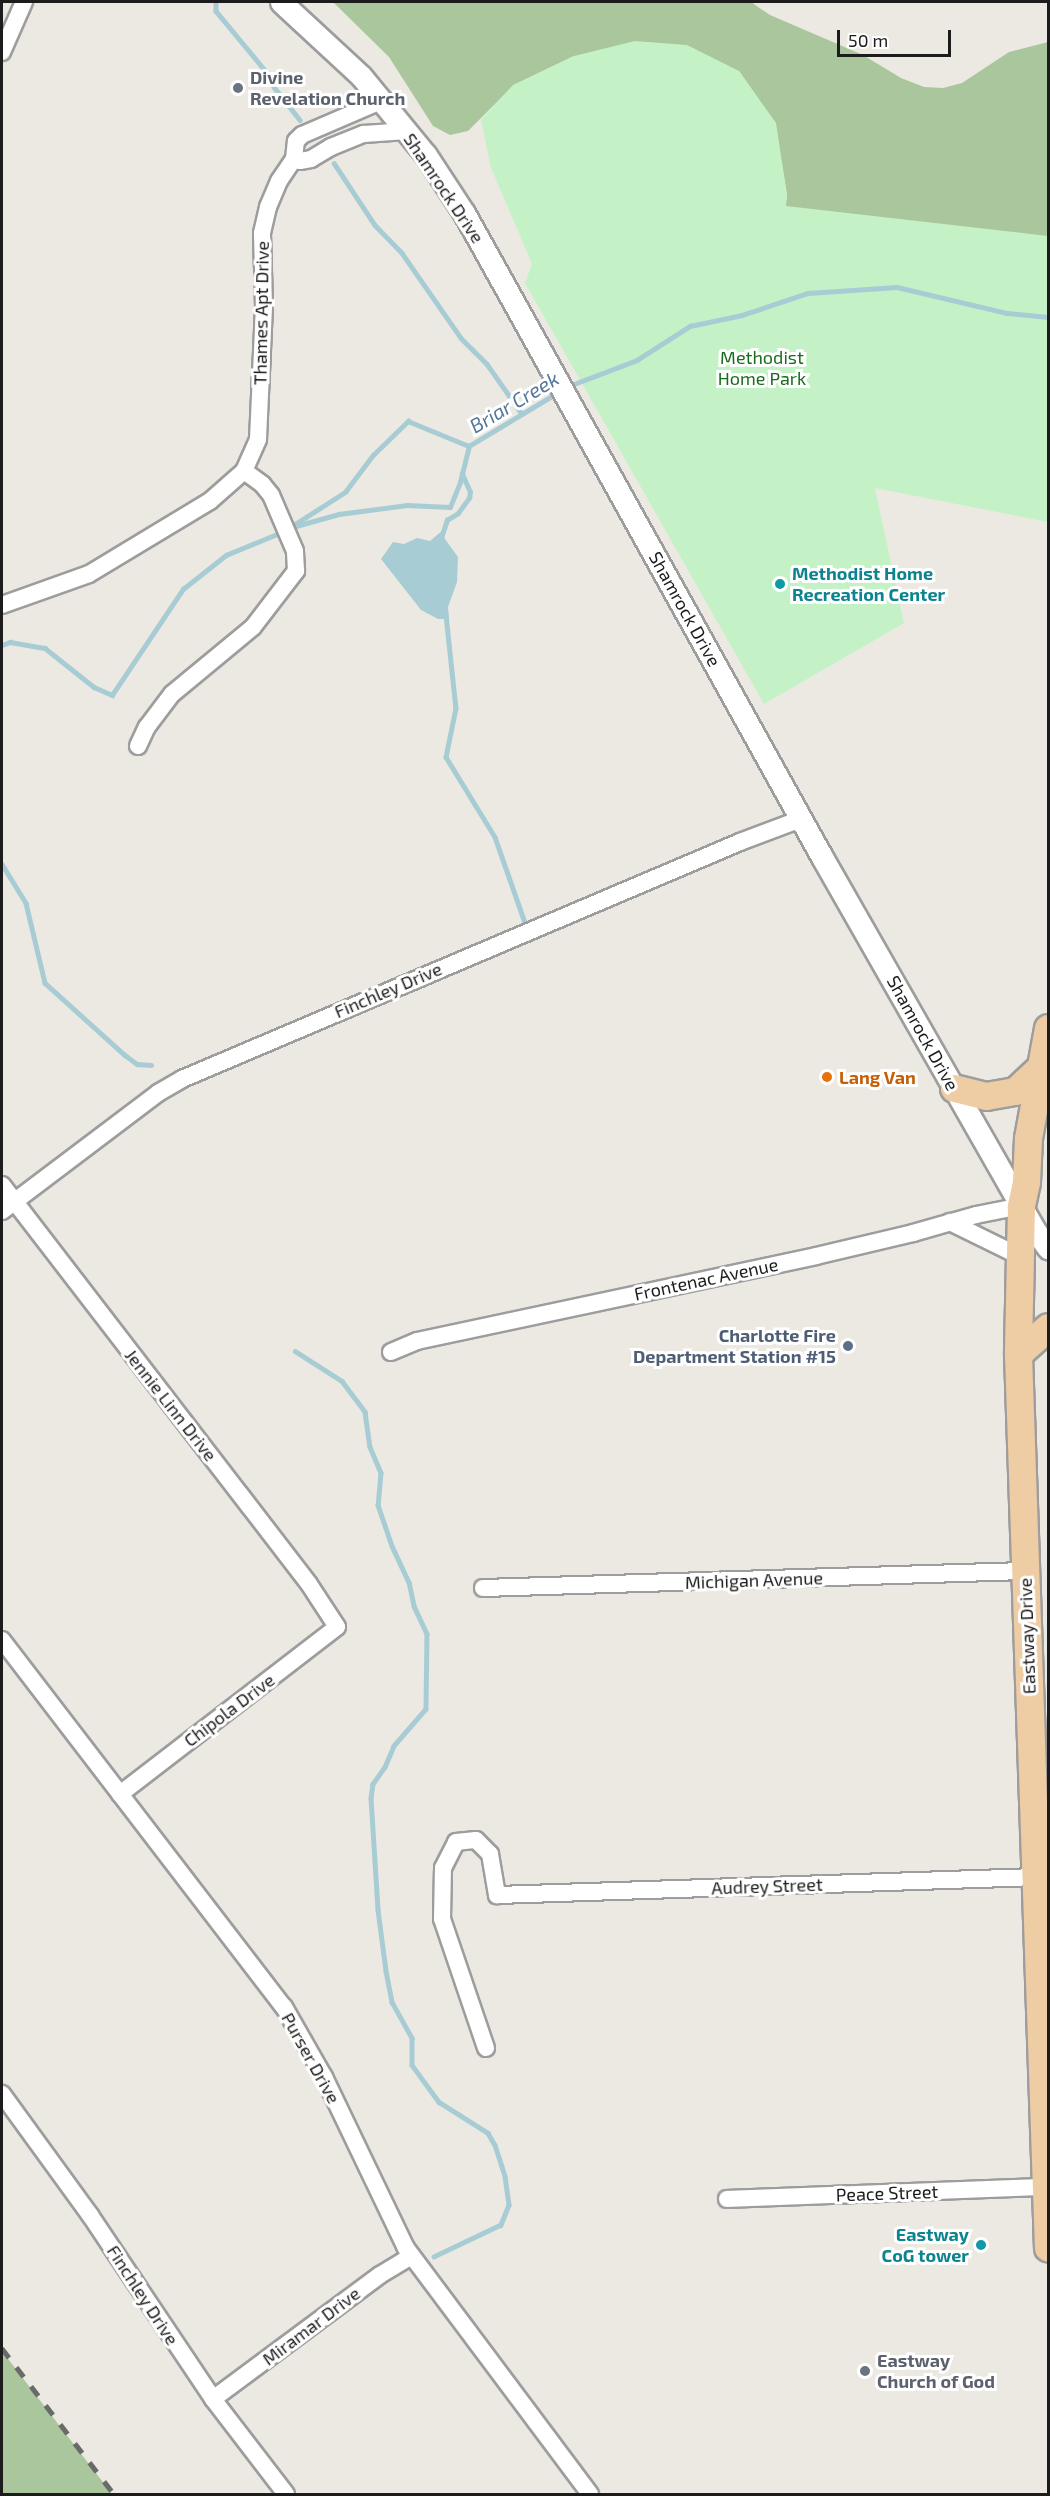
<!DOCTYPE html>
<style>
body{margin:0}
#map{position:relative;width:1050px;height:2496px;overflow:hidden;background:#ece9e3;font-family:"Exo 2",sans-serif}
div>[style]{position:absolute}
.forest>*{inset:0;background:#aac69c}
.park>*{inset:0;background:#c4f2c6}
.water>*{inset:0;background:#a8ccd4}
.stream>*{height:4.5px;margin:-2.25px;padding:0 2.25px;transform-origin:2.25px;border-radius:2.25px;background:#a8ccd4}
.roads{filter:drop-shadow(2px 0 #9d9d9d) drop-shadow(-2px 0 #9d9d9d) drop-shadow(0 2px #9d9d9d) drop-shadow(0 -2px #9d9d9d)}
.minor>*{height:16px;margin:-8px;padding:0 8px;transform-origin:8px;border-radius:8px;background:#fff}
.tertiary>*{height:21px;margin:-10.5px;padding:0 10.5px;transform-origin:10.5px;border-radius:10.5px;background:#fff}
.primary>*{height:27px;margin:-13.5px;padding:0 13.5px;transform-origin:13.5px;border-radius:13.5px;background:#efcda4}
.rail>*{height:4.5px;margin-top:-2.25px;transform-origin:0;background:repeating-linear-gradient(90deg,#6a6a6a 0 12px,transparent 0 24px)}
.dots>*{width:16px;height:16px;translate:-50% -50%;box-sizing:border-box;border:3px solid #fff;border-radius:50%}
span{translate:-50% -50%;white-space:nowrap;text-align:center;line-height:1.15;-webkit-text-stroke:6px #fff;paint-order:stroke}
.worship-label{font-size:18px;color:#5b616d;font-weight:700}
.left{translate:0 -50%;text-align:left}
.street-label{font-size:18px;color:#1c1c1c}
.park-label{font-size:18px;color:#196b1d}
.culture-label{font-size:18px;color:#0d838f;font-weight:700}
.right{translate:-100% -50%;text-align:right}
.food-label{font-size:18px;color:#c56008;font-weight:700}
.service-label{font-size:18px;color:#4e5e75;font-weight:700}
.water-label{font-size:20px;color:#527798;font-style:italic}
.frame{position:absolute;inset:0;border:3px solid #1c1c1c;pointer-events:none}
.scale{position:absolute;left:837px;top:30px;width:114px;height:27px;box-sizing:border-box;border:3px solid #1c1c1c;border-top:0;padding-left:8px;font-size:18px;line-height:21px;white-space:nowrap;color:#1c1c1c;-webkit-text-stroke:4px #fff;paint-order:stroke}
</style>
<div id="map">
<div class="forest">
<i style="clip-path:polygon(333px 2px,751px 2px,770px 15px,863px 55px,901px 78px,924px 87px,943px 88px,962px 83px,1009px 52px,1048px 42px,1048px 348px,722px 566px,787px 195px,775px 123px,739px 71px,574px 56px,514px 85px,468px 131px,450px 135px,433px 126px,389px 57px)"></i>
<i style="clip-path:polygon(2px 2351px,112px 2494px,2px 2494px)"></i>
</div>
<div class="park">
<i style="clip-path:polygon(635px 41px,687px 45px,739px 71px,776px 123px,787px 195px,786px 206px,1048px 236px,1048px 522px,875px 488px,904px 623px,764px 704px,525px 283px,532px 264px,491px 168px,481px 120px,513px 85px,574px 56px)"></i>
</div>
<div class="water">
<i style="clip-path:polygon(443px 530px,445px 539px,458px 557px,457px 582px,448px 607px,449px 619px,438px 619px,421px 610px,381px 559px,393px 542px,404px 544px,417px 538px,430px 541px)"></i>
</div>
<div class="stream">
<i style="left:216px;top:2px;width:9px;rotate:90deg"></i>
<i style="left:216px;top:11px;width:83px;rotate:50.4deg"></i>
<i style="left:269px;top:75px;width:13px;rotate:67deg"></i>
<i style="left:274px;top:87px;width:42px;rotate:51.8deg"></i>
<i style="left:334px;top:163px;width:74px;rotate:56.5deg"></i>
<i style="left:375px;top:225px;width:39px;rotate:46deg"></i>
<i style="left:402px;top:253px;width:103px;rotate:55.2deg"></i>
<i style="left:461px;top:338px;width:37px;rotate:45deg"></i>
<i style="left:487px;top:364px;width:61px;rotate:55deg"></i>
<i style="left:566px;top:387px;width:76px;rotate:-20.8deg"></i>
<i style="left:637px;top:360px;width:63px;rotate:-32.7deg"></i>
<i style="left:690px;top:326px;width:53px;rotate:-11.9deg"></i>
<i style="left:742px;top:315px;width:70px;rotate:-18.4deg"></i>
<i style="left:808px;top:293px;width:89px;rotate:-3.9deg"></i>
<i style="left:897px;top:287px;width:113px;rotate:13.3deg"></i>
<i style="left:1007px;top:313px;width:41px;rotate:5.6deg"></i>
<i style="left:469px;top:446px;width:103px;rotate:-31.1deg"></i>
<i style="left:296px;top:526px;width:45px;rotate:-15.6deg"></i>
<i style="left:339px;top:514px;width:69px;rotate:-7.5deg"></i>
<i style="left:407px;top:505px;width:43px;rotate:2.7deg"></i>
<i style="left:450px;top:507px;width:27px;rotate:-68deg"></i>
<i style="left:460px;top:482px;width:37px;rotate:-76deg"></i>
<i style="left:289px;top:528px;width:67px;rotate:-32.7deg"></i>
<i style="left:345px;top:492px;width:46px;rotate:-52.9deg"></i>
<i style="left:373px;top:455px;width:49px;rotate:-44.2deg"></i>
<i style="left:408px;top:421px;width:66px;rotate:22.3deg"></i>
<i style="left:442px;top:535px;width:16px;rotate:-72deg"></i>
<i style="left:447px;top:520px;width:13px;rotate:-32deg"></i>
<i style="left:458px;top:513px;width:19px;rotate:-54deg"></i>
<i style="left:469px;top:498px;width:6px;rotate:-81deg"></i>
<i style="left:470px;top:492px;width:20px;rotate:-114deg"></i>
<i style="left:446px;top:615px;width:94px;rotate:83.9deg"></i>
<i style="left:456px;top:708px;width:50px;rotate:101.5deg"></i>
<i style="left:446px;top:757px;width:94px;rotate:58.5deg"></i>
<i style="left:495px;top:837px;width:88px;rotate:70.7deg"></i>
<i style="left:2px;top:645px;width:9px;rotate:-21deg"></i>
<i style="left:10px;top:642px;width:36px;rotate:10deg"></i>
<i style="left:45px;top:648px;width:63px;rotate:38.5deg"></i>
<i style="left:94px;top:687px;width:20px;rotate:24deg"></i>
<i style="left:112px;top:695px;width:128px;rotate:-56.2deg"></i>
<i style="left:183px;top:589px;width:55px;rotate:-38.3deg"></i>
<i style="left:226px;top:555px;width:61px;rotate:-22.3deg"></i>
<i style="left:2px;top:864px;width:46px;rotate:58.4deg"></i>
<i style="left:26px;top:903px;width:82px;rotate:76.6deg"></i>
<i style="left:45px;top:983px;width:108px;rotate:42deg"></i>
<i style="left:125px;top:1055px;width:15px;rotate:37deg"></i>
<i style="left:137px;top:1064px;width:14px;rotate:4deg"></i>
<i style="left:295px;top:1351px;width:56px;rotate:32.6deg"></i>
<i style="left:342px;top:1381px;width:39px;rotate:53deg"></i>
<i style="left:365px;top:1412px;width:35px;rotate:82deg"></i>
<i style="left:370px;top:1447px;width:28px;rotate:67deg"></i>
<i style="left:381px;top:1473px;width:32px;rotate:95deg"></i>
<i style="left:378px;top:1505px;width:43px;rotate:71.1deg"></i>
<i style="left:392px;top:1546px;width:40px;rotate:65deg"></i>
<i style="left:409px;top:1582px;width:25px;rotate:78deg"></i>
<i style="left:414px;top:1606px;width:31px;rotate:65deg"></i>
<i style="left:427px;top:1634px;width:75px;rotate:90.8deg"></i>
<i style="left:426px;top:1709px;width:49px;rotate:130.9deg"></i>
<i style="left:394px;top:1746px;width:23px;rotate:113deg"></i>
<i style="left:385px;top:1767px;width:21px;rotate:125deg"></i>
<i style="left:373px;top:1784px;width:14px;rotate:98deg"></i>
<i style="left:371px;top:1798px;width:112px;rotate:86.4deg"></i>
<i style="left:378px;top:1910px;width:62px;rotate:82.5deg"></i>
<i style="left:386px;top:1971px;width:32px;rotate:79deg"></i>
<i style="left:392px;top:2002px;width:41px;rotate:60.9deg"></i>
<i style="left:412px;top:2038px;width:27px;rotate:90deg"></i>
<i style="left:412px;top:2065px;width:46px;rotate:53.9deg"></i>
<i style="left:439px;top:2102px;width:58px;rotate:32.3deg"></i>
<i style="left:488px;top:2133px;width:14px;rotate:60deg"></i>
<i style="left:495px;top:2145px;width:33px;rotate:72deg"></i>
<i style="left:505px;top:2176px;width:29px;rotate:82deg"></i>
<i style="left:509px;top:2205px;width:22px;rotate:112deg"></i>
<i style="left:501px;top:2225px;width:74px;rotate:154.5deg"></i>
</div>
<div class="roads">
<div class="minor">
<i style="left:2px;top:52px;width:55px;rotate:-66.3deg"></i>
<i style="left:294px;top:159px;width:6px;rotate:18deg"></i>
<i style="left:300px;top:161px;width:11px;rotate:-10deg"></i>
<i style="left:311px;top:159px;width:23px;rotate:-31deg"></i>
<i style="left:331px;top:147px;width:35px;rotate:-22deg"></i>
<i style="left:364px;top:134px;width:43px;rotate:-4deg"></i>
<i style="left:2px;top:605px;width:92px;rotate:-19.6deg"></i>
<i style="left:89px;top:574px;width:141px;rotate:-31.1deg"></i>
<i style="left:210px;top:501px;width:45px;rotate:-41.4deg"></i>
<i style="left:244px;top:471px;width:35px;rotate:-66deg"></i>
<i style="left:258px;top:439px;width:133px;rotate:-87.4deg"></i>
<i style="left:264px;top:306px;width:73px;rotate:-91.6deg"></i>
<i style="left:262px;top:233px;width:27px;rotate:-77deg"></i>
<i style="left:268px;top:207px;width:28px;rotate:-67deg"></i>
<i style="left:279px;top:181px;width:27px;rotate:-56deg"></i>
<i style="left:294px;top:159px;width:18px;rotate:-84deg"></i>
<i style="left:296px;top:141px;width:8px;rotate:-45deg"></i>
<i style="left:302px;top:135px;width:86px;rotate:-23.3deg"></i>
<i style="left:138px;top:746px;width:21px;rotate:-65deg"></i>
<i style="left:147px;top:727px;width:41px;rotate:-52.9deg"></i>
<i style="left:172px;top:694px;width:105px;rotate:-39.6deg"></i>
<i style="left:253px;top:627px;width:71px;rotate:-52.5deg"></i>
<i style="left:296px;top:571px;width:20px;rotate:-93deg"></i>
<i style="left:295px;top:551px;width:61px;rotate:-113.2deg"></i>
<i style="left:271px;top:495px;width:14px;rotate:-129deg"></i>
<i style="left:262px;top:484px;width:22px;rotate:-144deg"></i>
<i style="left:2px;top:1185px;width:503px;rotate:52.42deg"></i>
<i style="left:309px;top:1584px;width:51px;rotate:56.9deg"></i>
<i style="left:337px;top:1627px;width:274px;rotate:142.4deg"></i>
<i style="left:2px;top:1211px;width:196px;rotate:-37.1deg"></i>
<i style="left:158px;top:1093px;width:28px;rotate:-30deg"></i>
<i style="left:182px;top:1079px;width:606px;rotate:-23.01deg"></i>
<i style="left:740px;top:842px;width:65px;rotate:-20.7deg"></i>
<i style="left:950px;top:1222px;width:79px;rotate:26.2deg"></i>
<i style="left:391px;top:1352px;width:28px;rotate:-23deg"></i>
<i style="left:417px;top:1341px;width:408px;rotate:-12deg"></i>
<i style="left:816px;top:1256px;width:100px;rotate:-13.3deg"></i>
<i style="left:913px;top:1233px;width:66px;rotate:-15.9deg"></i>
<i style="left:976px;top:1215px;width:46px;rotate:-11.3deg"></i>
<i style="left:483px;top:1588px;width:542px;rotate:-1.8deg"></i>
<i style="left:2px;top:1640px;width:463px;rotate:52.5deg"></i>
<i style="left:284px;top:2007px;width:81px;rotate:60.3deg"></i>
<i style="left:324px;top:2077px;width:190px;rotate:64.4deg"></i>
<i style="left:406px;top:2248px;width:307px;rotate:53.2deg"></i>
<i style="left:486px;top:2048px;width:136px;rotate:-108.8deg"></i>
<i style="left:442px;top:1919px;width:51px;rotate:-88.9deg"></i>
<i style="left:443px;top:1868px;width:29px;rotate:-63deg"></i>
<i style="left:456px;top:1842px;width:20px;rotate:-6deg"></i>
<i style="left:476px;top:1840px;width:20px;rotate:45deg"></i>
<i style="left:490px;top:1854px;width:42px;rotate:80.3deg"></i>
<i style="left:497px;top:1895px;width:539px;rotate:-1.91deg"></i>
<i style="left:2px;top:2094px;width:150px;rotate:54deg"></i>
<i style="left:90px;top:2215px;width:221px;rotate:56.2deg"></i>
<i style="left:213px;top:2399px;width:120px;rotate:52.5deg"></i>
<i style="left:727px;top:2199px;width:319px;rotate:-2.2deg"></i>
<i style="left:213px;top:2399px;width:208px;rotate:-36.6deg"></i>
<i style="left:380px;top:2275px;width:37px;rotate:-31deg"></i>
</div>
<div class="tertiary">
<i style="left:281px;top:2px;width:109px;rotate:42.8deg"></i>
<i style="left:361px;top:76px;width:102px;rotate:50.6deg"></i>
<i style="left:426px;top:155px;width:69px;rotate:56.8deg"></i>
<i style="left:464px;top:213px;width:737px;rotate:60.93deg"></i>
<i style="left:822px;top:857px;width:428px;rotate:60.3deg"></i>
<i style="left:1034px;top:1229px;width:24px;rotate:54deg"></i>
</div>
<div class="primary">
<i style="left:1048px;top:1028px;width:112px;rotate:100.3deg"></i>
<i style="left:1028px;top:1138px;width:44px;rotate:92.6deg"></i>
<i style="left:1026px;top:1182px;width:25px;rotate:102deg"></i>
<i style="left:1021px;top:1206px;width:148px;rotate:91.2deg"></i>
<i style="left:1018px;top:1354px;width:894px;rotate:88.08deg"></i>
<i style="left:954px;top:1088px;width:33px;rotate:14deg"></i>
<i style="left:986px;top:1096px;width:29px;rotate:-10deg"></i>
<i style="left:1015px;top:1091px;width:35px;rotate:-43deg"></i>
<i style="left:1018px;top:1354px;width:40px;rotate:-42deg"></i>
</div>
</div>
<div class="rail">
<i style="left:2px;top:2348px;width:184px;rotate:52.5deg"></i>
</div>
<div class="dots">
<i style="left:238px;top:88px;background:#6b7280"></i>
<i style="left:780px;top:584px;background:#0f9aa8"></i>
<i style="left:827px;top:1077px;background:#e8710a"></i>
<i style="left:848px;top:1346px;background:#5c6f8a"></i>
<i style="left:981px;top:2245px;background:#0f9aa8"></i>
<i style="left:865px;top:2371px;background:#6b7280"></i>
</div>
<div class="worship-label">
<span class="left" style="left:250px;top:88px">Divine<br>Revelation Church</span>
<span class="left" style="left:877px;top:2371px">Eastway<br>Church of God</span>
</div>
<div class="street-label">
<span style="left:444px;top:188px;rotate:56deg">Shamrock Drive</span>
<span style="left:261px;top:313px;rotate:-89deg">Thames Apt Drive</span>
<span style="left:685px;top:609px;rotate:61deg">Shamrock Drive</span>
<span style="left:388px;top:990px;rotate:-23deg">Finchley Drive</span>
<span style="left:923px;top:1033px;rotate:61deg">Shamrock Drive</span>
<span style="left:706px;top:1279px;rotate:-12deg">Frontenac Avenue</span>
<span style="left:171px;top:1405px;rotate:52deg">Jennie Linn Drive</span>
<span style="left:754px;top:1580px;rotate:-2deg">Michigan Avenue</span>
<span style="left:1027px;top:1636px;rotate:-92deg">Eastway Drive</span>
<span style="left:229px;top:1710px;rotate:-37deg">Chipola Drive</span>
<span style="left:767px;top:1886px;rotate:-2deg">Audrey Street</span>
<span style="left:311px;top:2058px;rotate:61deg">Purser Drive</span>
<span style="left:887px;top:2193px;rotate:-2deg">Peace Street</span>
<span style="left:143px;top:2295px;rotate:57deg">Finchley Drive</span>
<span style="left:311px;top:2326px;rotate:-37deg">Miramar Drive</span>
</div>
<div class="park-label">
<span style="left:762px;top:368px">Methodist<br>Home Park</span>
</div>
<div class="culture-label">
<span class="left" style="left:792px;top:584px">Methodist Home<br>Recreation Center</span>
<span class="right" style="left:969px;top:2245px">Eastway<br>CoG tower</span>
</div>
<div class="food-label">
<span class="left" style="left:839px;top:1077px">Lang Van</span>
</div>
<div class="service-label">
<span class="right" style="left:836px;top:1346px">Charlotte Fire<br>Department Station #15</span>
</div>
<div class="water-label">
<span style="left:514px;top:402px;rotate:-31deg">Briar Creek</span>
</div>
<div class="frame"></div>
<div class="scale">50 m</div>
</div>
